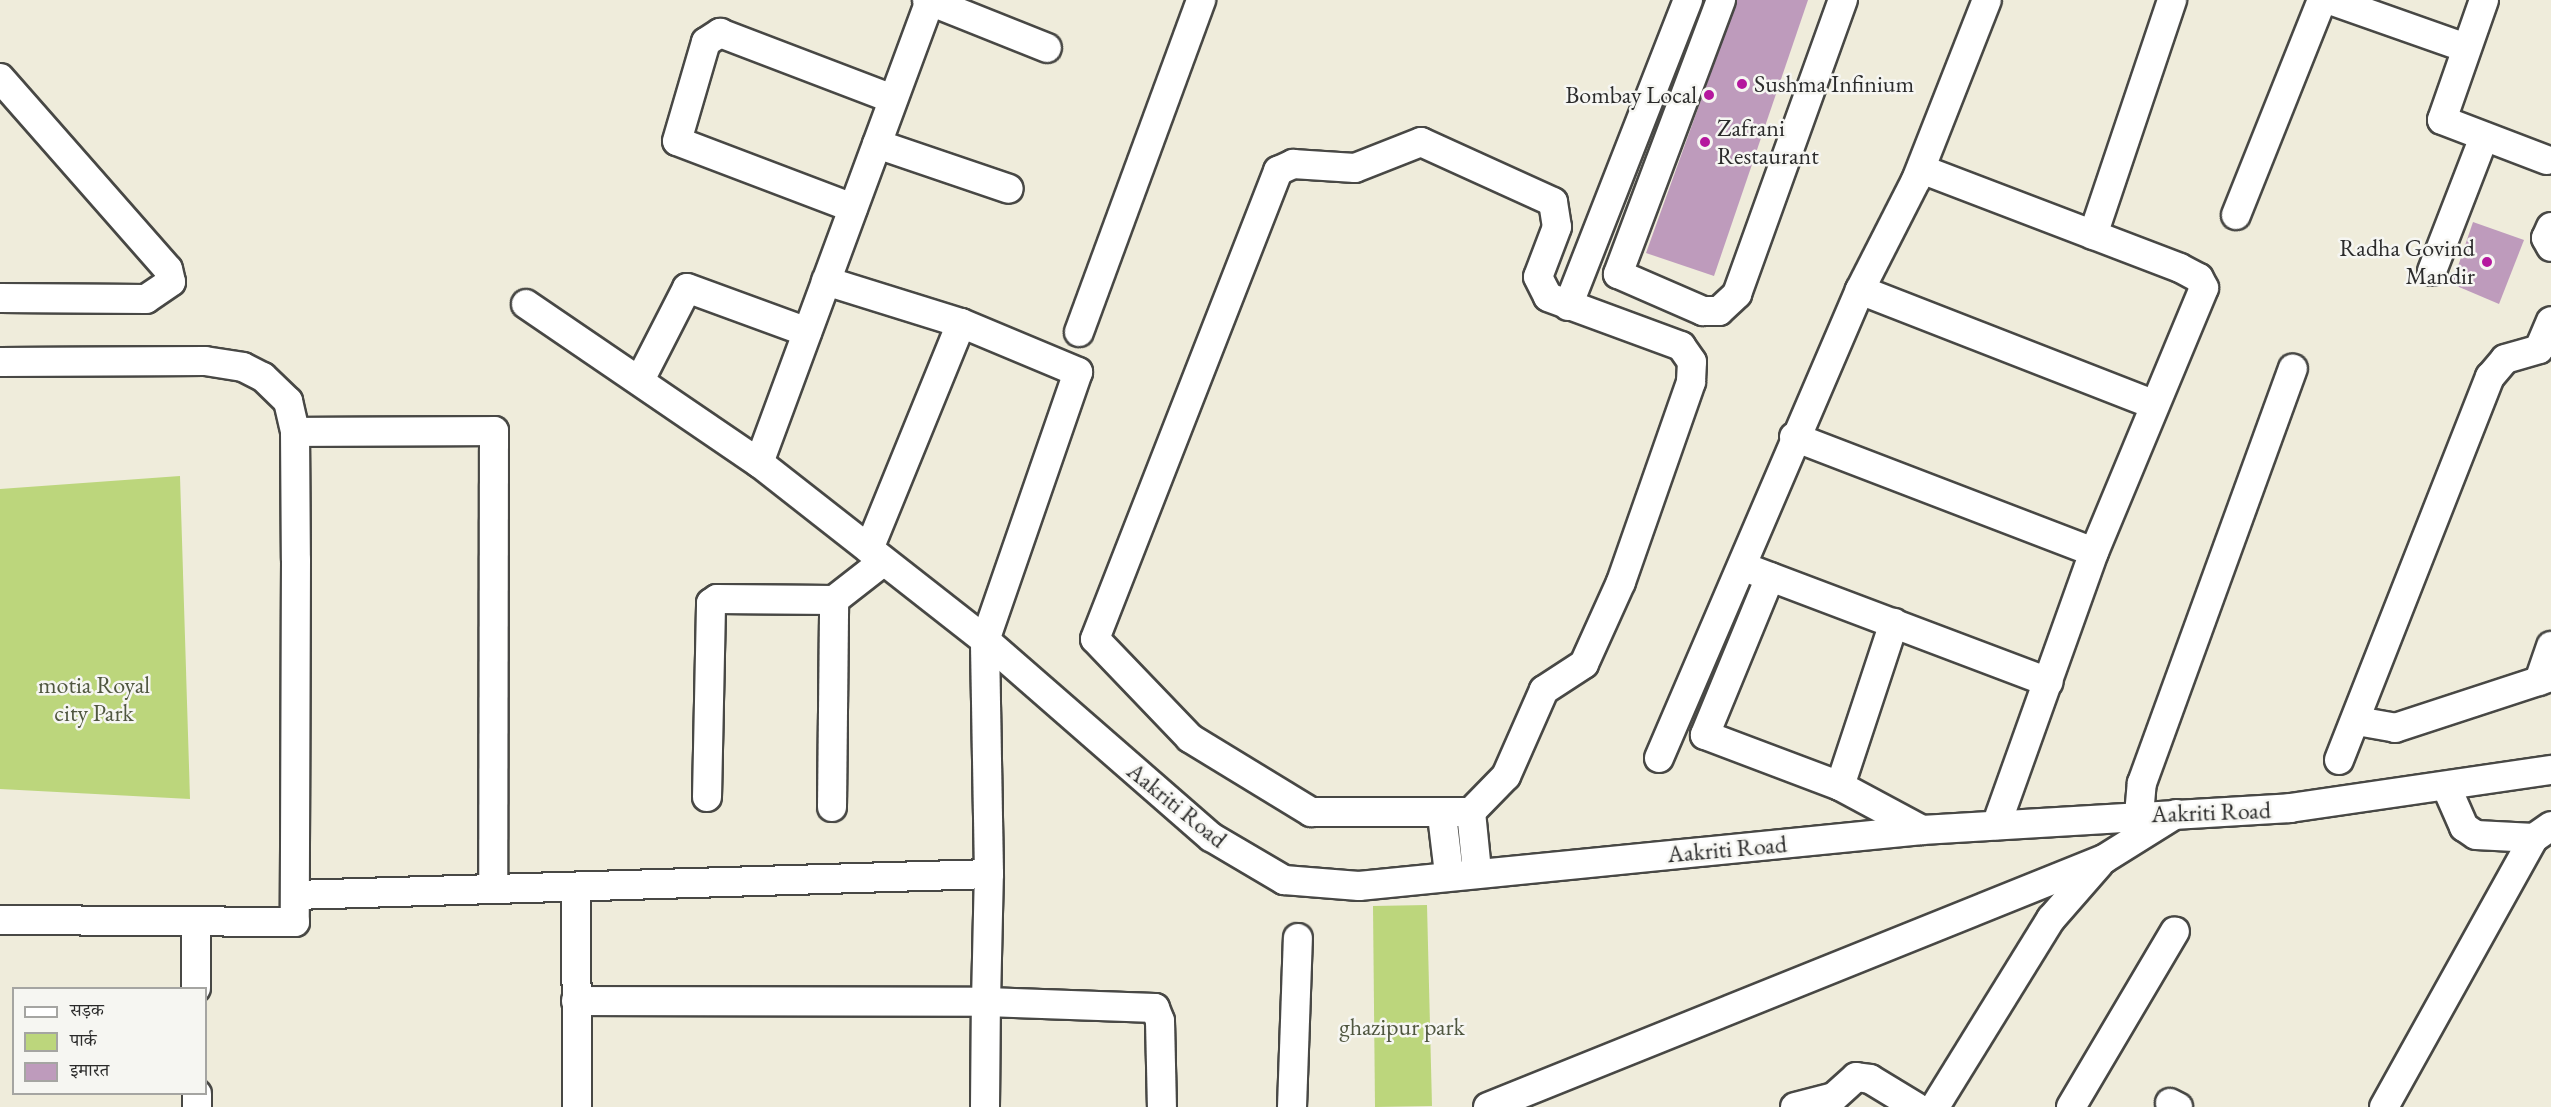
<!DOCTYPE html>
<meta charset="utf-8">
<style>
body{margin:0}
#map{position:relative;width:2551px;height:1107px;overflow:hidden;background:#efecdb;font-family:"EB Garamond","Noto Serif Devanagari",serif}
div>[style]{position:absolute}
.green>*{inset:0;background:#bcd67c}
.building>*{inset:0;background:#be9bbc}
.roads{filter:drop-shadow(2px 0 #484845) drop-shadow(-2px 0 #484845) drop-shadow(0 2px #484845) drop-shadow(0 -2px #484845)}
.minor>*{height:28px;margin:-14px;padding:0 14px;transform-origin:14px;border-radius:14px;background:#fff}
.dots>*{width:16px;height:16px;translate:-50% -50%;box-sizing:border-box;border:3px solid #f6f6f2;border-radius:50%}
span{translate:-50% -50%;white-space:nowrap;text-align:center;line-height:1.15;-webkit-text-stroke:5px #f6f6f2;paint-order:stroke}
.poi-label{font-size:24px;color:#2b2b2b}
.left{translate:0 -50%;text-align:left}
.right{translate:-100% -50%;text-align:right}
.park-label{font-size:24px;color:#4f563f}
.street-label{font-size:24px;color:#2b2b2b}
.legend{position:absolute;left:12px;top:987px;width:195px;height:108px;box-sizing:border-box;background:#f6f6f2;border:2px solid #a5a5a2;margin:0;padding:8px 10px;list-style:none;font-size:18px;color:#2b2b2b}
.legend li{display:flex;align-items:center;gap:12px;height:30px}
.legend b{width:30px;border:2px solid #a5a5a2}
</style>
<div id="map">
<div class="green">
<i style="clip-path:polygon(180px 476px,190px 799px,0 789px,0 489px)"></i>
<i style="clip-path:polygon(1427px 905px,1432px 1106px,1375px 1107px,1373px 906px)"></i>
</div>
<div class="building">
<i style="clip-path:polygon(1737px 0,1808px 0,1714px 276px,1646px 253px)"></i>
<i style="clip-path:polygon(2473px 222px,2524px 240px,2499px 304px,2452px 284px)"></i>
</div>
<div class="roads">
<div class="minor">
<i style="left:927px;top:0;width:129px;rotate:21.8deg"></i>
<i style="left:1721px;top:0;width:293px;rotate:110.6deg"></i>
<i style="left:1618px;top:274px;width:93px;rotate:23.5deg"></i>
<i style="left:1703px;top:311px;width:16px"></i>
<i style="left:1719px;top:311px;width:25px;rotate:-43deg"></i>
<i style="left:1737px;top:294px;width:313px;rotate:-70.2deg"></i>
<i style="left:2330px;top:0;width:144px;rotate:19.4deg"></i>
<i style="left:2484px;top:0;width:127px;rotate:109.3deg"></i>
<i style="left:2442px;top:120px;width:112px;rotate:20.9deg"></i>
<i style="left:0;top:78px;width:254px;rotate:48.7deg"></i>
<i style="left:168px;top:269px;width:13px;rotate:77deg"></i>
<i style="left:171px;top:282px;width:30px;rotate:146deg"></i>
<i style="left:146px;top:299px;width:146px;rotate:-179.6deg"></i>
<i style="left:1421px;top:142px;width:145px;rotate:24.4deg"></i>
<i style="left:1553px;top:202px;width:25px;rotate:81deg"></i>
<i style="left:1557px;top:227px;width:53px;rotate:110.8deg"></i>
<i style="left:1538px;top:277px;width:22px;rotate:63deg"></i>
<i style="left:1548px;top:297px;width:142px;rotate:20.2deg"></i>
<i style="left:1681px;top:346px;width:19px;rotate:55deg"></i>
<i style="left:1692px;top:362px;width:20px;rotate:93deg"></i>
<i style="left:1691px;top:382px;width:212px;rotate:109.3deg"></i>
<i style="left:1621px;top:582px;width:90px;rotate:114.3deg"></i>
<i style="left:1584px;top:664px;width:48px;rotate:147deg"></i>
<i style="left:1544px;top:690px;width:94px;rotate:113.8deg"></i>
<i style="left:1506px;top:776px;width:50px;rotate:134.2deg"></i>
<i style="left:1471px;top:812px;width:160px;rotate:180deg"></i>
<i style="left:1311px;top:812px;width:142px;rotate:-148.6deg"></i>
<i style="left:1190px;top:738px;width:137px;rotate:-133.8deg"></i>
<i style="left:1095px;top:639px;width:503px;rotate:-68.64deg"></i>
<i style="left:1278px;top:171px;width:17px;rotate:-25deg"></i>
<i style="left:1293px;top:164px;width:62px;rotate:3.7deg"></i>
<i style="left:1355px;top:168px;width:71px;rotate:-21.5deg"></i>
<i style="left:877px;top:144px;width:139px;rotate:18.8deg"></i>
<i style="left:1921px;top:169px;width:277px;rotate:20.9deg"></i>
<i style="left:2180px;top:268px;width:21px;rotate:28deg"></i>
<i style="left:2199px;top:278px;width:11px;rotate:63deg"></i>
<i style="left:2204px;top:288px;width:286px;rotate:112.6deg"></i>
<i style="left:2094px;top:552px;width:290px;rotate:109.7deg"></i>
<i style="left:853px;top:208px;width:188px;rotate:-159.2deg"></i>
<i style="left:677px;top:141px;width:103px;rotate:-73.7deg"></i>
<i style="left:706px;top:42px;width:17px;rotate:-33deg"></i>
<i style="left:720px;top:33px;width:185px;rotate:20.9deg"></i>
<i style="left:2236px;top:215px;width:232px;rotate:-68.2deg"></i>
<i style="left:2551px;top:227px;width:12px;rotate:114deg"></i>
<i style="left:2546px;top:238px;width:10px;rotate:61deg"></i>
<i style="left:2093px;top:235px;width:248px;rotate:-71.4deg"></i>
<i style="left:2432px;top:271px;width:144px;rotate:-68.8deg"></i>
<i style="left:826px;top:281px;width:141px;rotate:17.3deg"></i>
<i style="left:961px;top:323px;width:127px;rotate:22.7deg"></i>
<i style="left:1078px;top:372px;width:284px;rotate:109.1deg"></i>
<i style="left:985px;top:640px;width:300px;rotate:41.1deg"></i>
<i style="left:1211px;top:837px;width:85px;rotate:30.5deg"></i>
<i style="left:1284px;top:880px;width:75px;rotate:4.6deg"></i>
<i style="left:1359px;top:886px;width:566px;rotate:-5.68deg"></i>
<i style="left:1922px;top:830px;width:369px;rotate:-3.4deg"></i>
<i style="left:2290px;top:808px;width:264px;rotate:-8.3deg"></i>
<i style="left:1860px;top:290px;width:314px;rotate:21.3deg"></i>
<i style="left:1568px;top:306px;width:329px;rotate:-68.6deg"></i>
<i style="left:1079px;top:332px;width:354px;rotate:-69.8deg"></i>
<i style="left:0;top:362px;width:205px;rotate:-0.3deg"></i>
<i style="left:205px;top:361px;width:38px;rotate:9deg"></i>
<i style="left:243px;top:367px;width:22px;rotate:27deg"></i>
<i style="left:263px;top:377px;width:35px;rotate:44deg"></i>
<i style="left:288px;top:401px;width:32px;rotate:77deg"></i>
<i style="left:295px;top:432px;width:128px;rotate:89.6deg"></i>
<i style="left:296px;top:560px;width:362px;rotate:90.2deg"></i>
<i style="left:295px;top:922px;width:295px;rotate:-179.6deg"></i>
<i style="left:641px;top:378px;width:101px;rotate:-62.9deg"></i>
<i style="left:687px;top:288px;width:128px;rotate:20.1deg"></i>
<i style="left:295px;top:432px;width:199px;rotate:-0.3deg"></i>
<i style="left:494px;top:431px;width:458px;rotate:90.1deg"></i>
<i style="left:1794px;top:437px;width:321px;rotate:21deg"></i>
<i style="left:759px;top:463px;width:494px;rotate:-69.7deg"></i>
<i style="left:869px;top:549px;width:244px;rotate:-67.8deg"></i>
<i style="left:1752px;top:570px;width:317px;rotate:20.7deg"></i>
<i style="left:1770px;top:577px;width:171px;rotate:112.4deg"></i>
<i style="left:1705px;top:735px;width:144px;rotate:20.7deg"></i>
<i style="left:1840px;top:786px;width:93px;rotate:28.2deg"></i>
<i style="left:2539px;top:681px;width:37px;rotate:-71deg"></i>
<i style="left:2357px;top:721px;width:39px;rotate:10deg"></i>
<i style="left:2395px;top:728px;width:164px;rotate:-18.1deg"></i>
<i style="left:1659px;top:758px;width:509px;rotate:-66.76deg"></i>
<i style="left:1860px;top:290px;width:123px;rotate:-63deg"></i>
<i style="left:1916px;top:180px;width:193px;rotate:-68.5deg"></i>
<i style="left:2339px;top:760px;width:412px;rotate:-68.5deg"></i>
<i style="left:2490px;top:377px;width:23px;rotate:-50deg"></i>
<i style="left:2505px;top:359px;width:35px;rotate:-16deg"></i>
<i style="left:2539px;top:349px;width:30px;rotate:-67deg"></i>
<i style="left:1840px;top:786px;width:172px;rotate:-71.7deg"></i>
<i style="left:2446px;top:786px;width:45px;rotate:66.3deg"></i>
<i style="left:2464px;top:827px;width:14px;rotate:34deg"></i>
<i style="left:2476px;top:835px;width:58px;rotate:3deg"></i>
<i style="left:2534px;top:838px;width:21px;rotate:-35deg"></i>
<i style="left:707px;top:797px;width:194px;rotate:-88.8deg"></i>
<i style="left:711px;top:603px;width:7px;rotate:-34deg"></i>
<i style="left:717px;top:599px;width:117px;rotate:0.5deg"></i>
<i style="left:834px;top:600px;width:63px;rotate:-38deg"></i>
<i style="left:832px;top:807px;width:207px;rotate:-89.4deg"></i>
<i style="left:1471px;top:812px;width:59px;rotate:84.2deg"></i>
<i style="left:1442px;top:815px;width:59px;rotate:83.2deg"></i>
<i style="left:2139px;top:815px;width:32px;rotate:-85deg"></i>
<i style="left:2142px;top:783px;width:441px;rotate:-70deg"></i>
<i style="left:576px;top:887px;width:220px;rotate:89.7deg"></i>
<i style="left:295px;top:895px;width:694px;rotate:-1.73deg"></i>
<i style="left:989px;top:874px;width:234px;rotate:-91deg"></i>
<i style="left:985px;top:640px;width:287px;rotate:-141.9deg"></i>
<i style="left:759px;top:463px;width:282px;rotate:-145.7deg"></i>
<i style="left:196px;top:924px;width:64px;rotate:90deg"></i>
<i style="left:576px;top:1001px;width:410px;rotate:0.1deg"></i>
<i style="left:986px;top:1002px;width:128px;rotate:-88.7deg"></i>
<i style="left:197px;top:1094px;width:13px;rotate:90deg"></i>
<i style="left:2170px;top:1103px;width:9px;rotate:27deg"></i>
<i style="left:1936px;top:1105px;width:219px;rotate:-58.3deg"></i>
<i style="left:2051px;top:919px;width:73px;rotate:-48.9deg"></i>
<i style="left:985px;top:1107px;width:105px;rotate:-89.5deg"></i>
<i style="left:986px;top:1002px;width:169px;rotate:2deg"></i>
<i style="left:1155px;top:1008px;width:14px;rotate:69deg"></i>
<i style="left:1160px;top:1021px;width:86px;rotate:88.7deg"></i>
<i style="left:1292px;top:1107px;width:169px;rotate:-88deg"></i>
<i style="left:1488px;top:1107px;width:664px;rotate:-21.93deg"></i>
<i style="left:2104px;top:859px;width:85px;rotate:-32deg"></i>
<i style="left:1795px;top:1107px;width:40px;rotate:-14.4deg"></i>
<i style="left:1834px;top:1097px;width:30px;rotate:-42deg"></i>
<i style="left:1856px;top:1077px;width:14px;rotate:8deg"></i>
<i style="left:1870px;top:1079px;width:54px;rotate:31.3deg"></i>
<i style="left:2071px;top:1107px;width:204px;rotate:-59.4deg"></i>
<i style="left:2384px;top:1107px;width:308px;rotate:-60.9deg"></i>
</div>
</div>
<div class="dots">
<i style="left:1742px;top:84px;background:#b5179e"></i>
<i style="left:1709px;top:95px;background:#b5179e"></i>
<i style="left:1705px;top:142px;background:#b5179e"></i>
<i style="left:2487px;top:262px;background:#b5179e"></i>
</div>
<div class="poi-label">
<span class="left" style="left:1754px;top:84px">Sushma Infinium</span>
<span class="right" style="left:1697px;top:95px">Bombay Local</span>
<span class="left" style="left:1717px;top:142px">Zafrani<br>Restaurant</span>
<span class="right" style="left:2475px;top:262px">Radha Govind<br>Mandir</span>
</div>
<div class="park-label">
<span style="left:94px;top:699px">motia Royal<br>city Park</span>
<span style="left:1402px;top:1027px">ghazipur park</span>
</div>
<div class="street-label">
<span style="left:1177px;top:805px;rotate:39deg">Aakriti Road</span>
<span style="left:2211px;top:812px;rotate:-2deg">Aakriti Road</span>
<span style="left:1727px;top:849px;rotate:-5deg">Aakriti Road</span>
</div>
<ul class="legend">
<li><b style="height:8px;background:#fff"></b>सड़क</li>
<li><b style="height:16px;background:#bcd67c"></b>पार्क</li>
<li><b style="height:16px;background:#be9bbc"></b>इमारत</li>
</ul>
</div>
